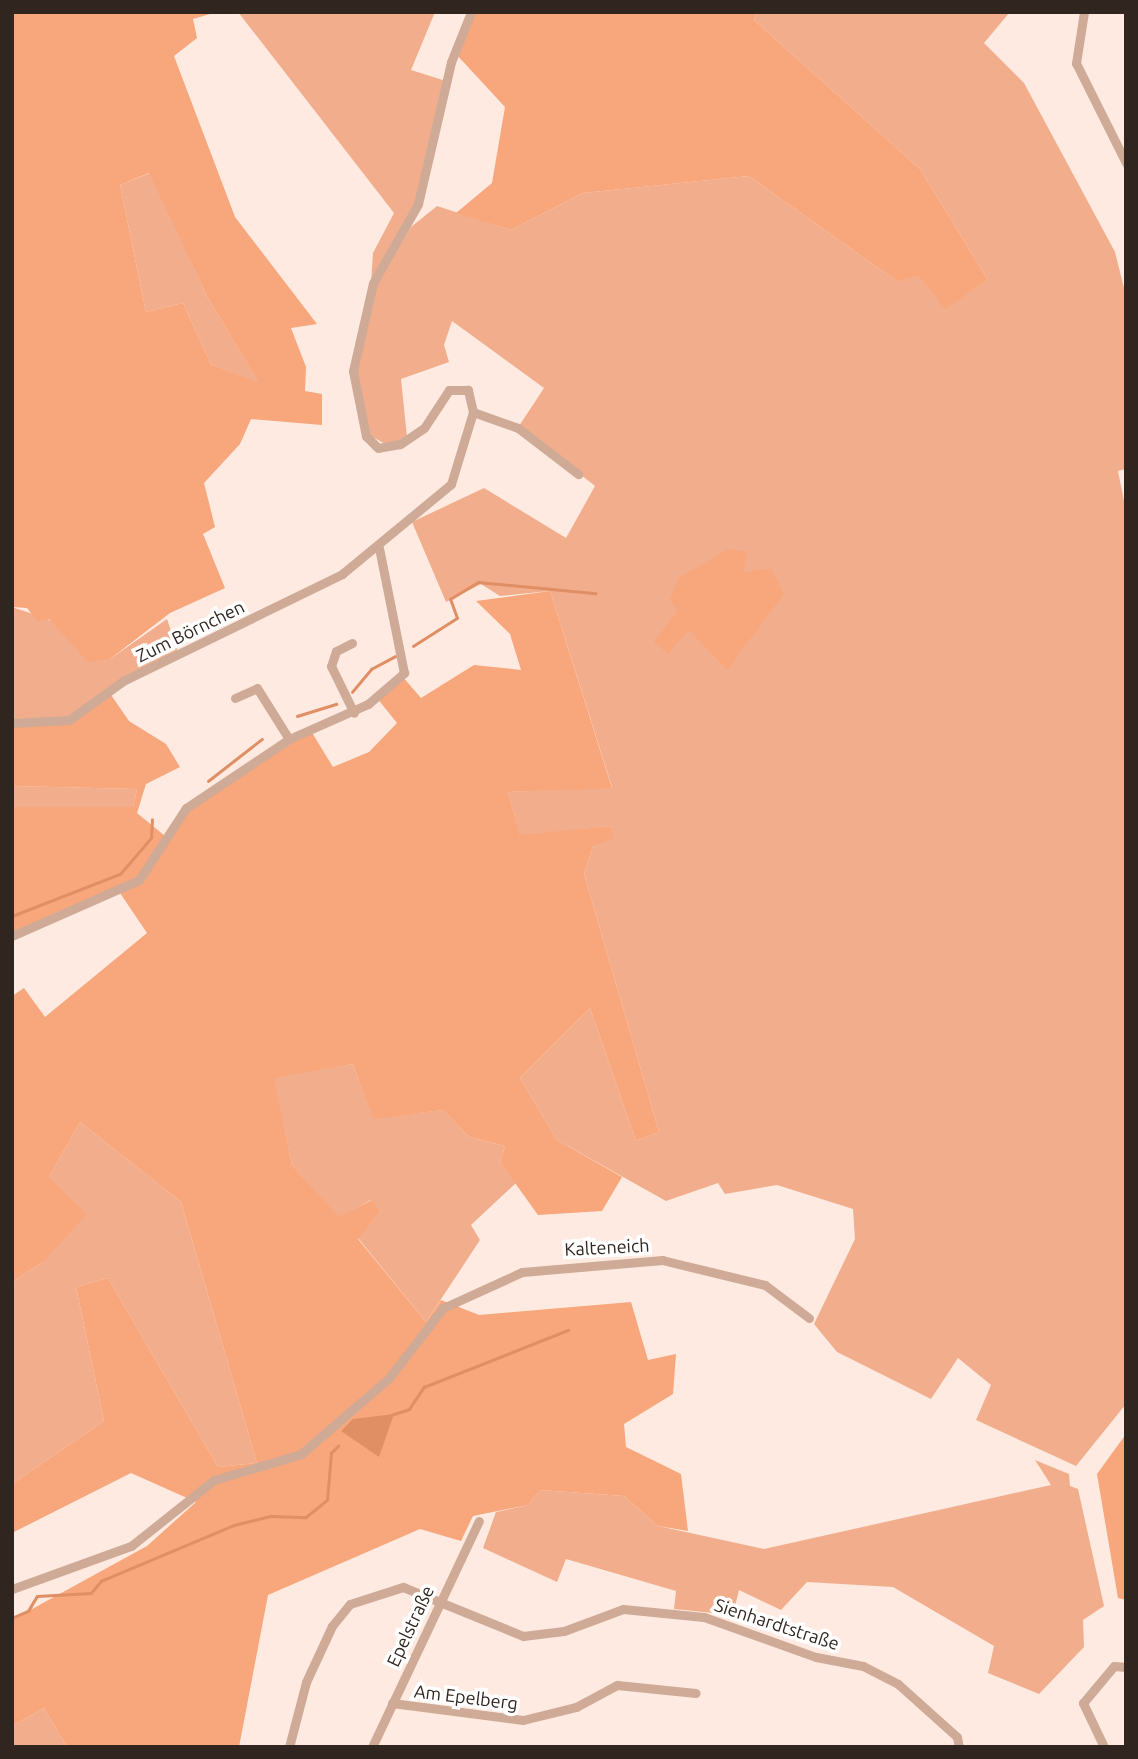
<!DOCTYPE html>
<meta charset="utf-8">
<style>
body{margin:0}
#map{position:relative;width:1138px;height:1759px;overflow:hidden;background:#feeae0;font-family:Ubuntu,sans-serif}
div>[style]{position:absolute}
.green>*{inset:0;background:#f2ae8c}
.forest>*{inset:0;background:#f8a67b}
.water>*{inset:0;background:#e08f65}
.stream>*{height:2.5px;margin:-1.25px;padding:0 1.25px;transform-origin:1.25px;border-radius:1.25px;background:#e08f65}
.street>*{height:9px;margin:-4.5px;padding:0 4.5px;transform-origin:4.5px;border-radius:4.5px;background:#cfaa97}
span{translate:-50% -50%;white-space:nowrap;text-align:center;line-height:1.15;-webkit-text-stroke:7px #fff;paint-order:stroke}
.street-label{font-size:18px;color:#31251f}
.frame{position:absolute;inset:0;border:14px solid #31251f;pointer-events:none}
</style>
<div id="map">
<div class="green">
<i style="clip-path:polygon(238px 12px,435px 12px,411px 70px,446px 81px,417px 201px,371px 283px,373px 253px,394px 213px)"></i>
<i style="clip-path:polygon(757px 12px,1010px 12px,984px 43px,1024px 83px,1115px 252px,1126px 296px,1126px 469px,1118px 471px,1126px 511px,1126px 1404px,1076px 1466px,976px 1420px,991px 1385px,958px 1358px,931px 1399px,837px 1352px,814px 1324px,855px 1239px,853px 1209px,777px 1185px,725px 1194px,718px 1183px,666px 1201px,557px 1140px,520px 1078px,590px 1008px,636px 1141px,659px 1132px,584px 874px,593px 846px,611px 826px,520px 836px,508px 792px,612px 787px,550px 591px,500px 596px,481px 584px,446px 602px,412px 522px,484px 488px,566px 538px,595px 486px,519px 426px,544px 388px,452px 321px,444px 345px,449px 362px,401px 379px,407px 437px,387px 445px,371px 436px,357px 387px,356px 361px,376px 286px,411px 227px,437px 206px,511px 230px,583px 193px,749px 176px,898px 282px,918px 274px,945px 308px,988px 280px,920px 169px,754px 20px)"></i>
<i style="clip-path:polygon(150px 173px,209px 300px,260px 384px,211px 364px,183px 303px,146px 312px,120px 185px)"></i>
<i style="clip-path:polygon(12px 607px,48px 619px,110px 659px,167px 619px,179px 655px,140px 671px,69px 719px,12px 719px)"></i>
<i style="clip-path:polygon(12px 786px,137px 789px,133px 807px,12px 807px)"></i>
<i style="clip-path:polygon(353px 1064px,373px 1118px,443px 1110px,469px 1137px,505px 1146px,500px 1162px,516px 1183px,471px 1225px,480px 1240px,426px 1322px,358px 1238px,381px 1211px,371px 1200px,339px 1218px,292px 1165px,273px 1077px)"></i>
<i style="clip-path:polygon(80px 1122px,181px 1202px,257px 1463px,218px 1467px,108px 1278px,76px 1287px,104px 1421px,12px 1484px,12px 1282px,43px 1262px,49px 1177px)"></i>
<i style="clip-path:polygon(1035px 1460px,1069px 1474px,1070px 1486px,1078px 1489px,1104px 1606px,1083px 1620px,1084px 1647px,1039px 1694px,988px 1673px,994px 1646px,893px 1587px,807px 1582px,781px 1610px,739px 1590px,733px 1615px,674px 1609px,676px 1591px,566px 1559px,557px 1582px,483px 1548px,496px 1512px,528px 1505px,540px 1490px,624px 1496px,658px 1526px,764px 1549px,1051px 1485px)"></i>
<i style="clip-path:polygon(44px 1708px,67px 1747px,12px 1747px,12px 1726px)"></i>
</div>
<div class="forest">
<i style="clip-path:polygon(evenodd,12px 12px,217px 12px,193px 19px,197px 38px,174px 56px,235px 217px,317px 324px,291px 328px,306px 367px,305px 391px,322px 394px,322px 425px,251px 419px,240px 444px,204px 483px,215px 527px,203px 534px,225px 588px,170px 613px,110px 659px,88px 662px,49px 619px,38px 622px,27px 608px,12px 607px,12px 12px,149px 173px,209px 300px,259px 383px,211px 364px,183px 303px,146px 312px,120px 185px,149px 173px)"></i>
<i style="clip-path:polygon(472px 12px,757px 12px,754px 20px,920px 169px,988px 280px,945px 309px,918px 275px,898px 282px,749px 176px,583px 193px,511px 230px,456px 213px,492px 183px,505px 107px,456px 54px)"></i>
<i style="clip-path:polygon(728px 549px,747px 552px,743px 573px,771px 568px,784px 594px,727px 670px,689px 630px,668px 654px,654px 642px,677px 611px,670px 600px,679px 578px)"></i>
<i style="clip-path:polygon(550px 591px,612px 788px,508px 792px,520px 835px,610px 826px,614px 838px,593px 846px,584px 874px,659px 1132px,636px 1141px,590px 1008px,520px 1078px,557px 1140px,622px 1177px,602px 1211px,538px 1215px,500px 1162px,505px 1146px,469px 1137px,443px 1110px,373px 1119px,353px 1064px,274px 1078px,292px 1165px,339px 1217px,372px 1200px,381px 1211px,358px 1239px,426px 1322px,441px 1300px,479px 1315px,631px 1302px,648px 1360px,676px 1354px,673px 1394px,624px 1424px,626px 1447px,681px 1474px,688px 1531px,658px 1526px,624px 1496px,540px 1490px,528px 1505px,473px 1516px,461px 1541px,420px 1529px,268px 1595px,239px 1747px,67px 1747px,44px 1708px,12px 1726px,12px 1620px,147px 1546px,196px 1502px,131px 1473px,12px 1533px,12px 1484px,104px 1421px,76px 1287px,108px 1278px,218px 1467px,257px 1463px,181px 1202px,80px 1122px,49px 1177px,87px 1214px,43px 1262px,12px 1282px,12px 996px,24px 988px,45px 1017px,147px 933px,120px 893px,12px 938px,12px 807px,133px 807px,137px 789px,12px 786px,12px 722px,70px 721px,109px 692px,129px 721px,166px 744px,180px 767px,146px 784px,137px 813px,165px 836px,181px 813px,311px 731px,333px 767px,369px 752px,397px 723px,377px 698px,402px 676px,421px 698px,474px 665px,521px 670px,510px 634px,476px 601px)"></i>
<i style="clip-path:polygon(1126px 1434px,1126px 1600px,1118px 1598px,1097px 1474px)"></i>
</div>
<div class="water">
<i style="clip-path:polygon(394px 1414px,379px 1457px,341px 1431px,353px 1419px)"></i>
</div>
<div class="stream">
<i style="left:413px;top:646px;width:52px;rotate:-32.5deg"></i>
<i style="left:457px;top:618px;width:20px;rotate:-110deg"></i>
<i style="left:450px;top:599px;width:33px;rotate:-31deg"></i>
<i style="left:478px;top:582px;width:118px;rotate:5.4deg"></i>
<i style="left:352px;top:692px;width:30px;rotate:-50deg"></i>
<i style="left:371px;top:669px;width:27px;rotate:-28deg"></i>
<i style="left:297px;top:716px;width:41px;rotate:-17.1deg"></i>
<i style="left:208px;top:781px;width:68px;rotate:-37.9deg"></i>
<i style="left:12px;top:916px;width:116px;rotate:-21.3deg"></i>
<i style="left:120px;top:874px;width:48px;rotate:-49.3deg"></i>
<i style="left:151px;top:838px;width:18px;rotate:-87deg"></i>
<i style="left:391px;top:1415px;width:19px;rotate:-18deg"></i>
<i style="left:409px;top:1409px;width:27px;rotate:-56deg"></i>
<i style="left:424px;top:1387px;width:155px;rotate:-21.6deg"></i>
<i style="left:12px;top:1618px;width:17px;rotate:-24deg"></i>
<i style="left:28px;top:1611px;width:17px;rotate:-59deg"></i>
<i style="left:37px;top:1596px;width:54px;rotate:-3.2deg"></i>
<i style="left:91px;top:1593px;width:16px;rotate:-50deg"></i>
<i style="left:101px;top:1581px;width:144px;rotate:-22.8deg"></i>
<i style="left:234px;top:1525px;width:38px;rotate:-14deg"></i>
<i style="left:271px;top:1516px;width:35px;rotate:2deg"></i>
<i style="left:306px;top:1517px;width:27px;rotate:-39deg"></i>
<i style="left:327px;top:1500px;width:47px;rotate:-85.1deg"></i>
<i style="left:331px;top:1453px;width:10px;rotate:-45deg"></i>
</div>
<div class="street">
<i style="left:1084px;top:12px;width:52px;rotate:98.9deg"></i>
<i style="left:1076px;top:63px;width:112px;rotate:63.4deg"></i>
<i style="left:473px;top:412px;width:48px;rotate:19.6deg"></i>
<i style="left:518px;top:428px;width:76px;rotate:37.5deg"></i>
<i style="left:352px;top:643px;width:18px;rotate:153deg"></i>
<i style="left:336px;top:651px;width:16px;rotate:108deg"></i>
<i style="left:331px;top:666px;width:52px;rotate:63.9deg"></i>
<i style="left:235px;top:698px;width:24px;rotate:-24deg"></i>
<i style="left:257px;top:688px;width:60px;rotate:57.9deg"></i>
<i style="left:12px;top:723px;width:57px;rotate:-3deg"></i>
<i style="left:69px;top:720px;width:67px;rotate:-35.8deg"></i>
<i style="left:123px;top:681px;width:244px;rotate:-26deg"></i>
<i style="left:342px;top:574px;width:141px;rotate:-39.5deg"></i>
<i style="left:451px;top:484px;width:75px;rotate:-73deg"></i>
<i style="left:473px;top:412px;width:23px;rotate:-103deg"></i>
<i style="left:468px;top:390px;width:19px;rotate:180deg"></i>
<i style="left:449px;top:390px;width:45px;rotate:123.3deg"></i>
<i style="left:424px;top:428px;width:29px;rotate:146deg"></i>
<i style="left:400px;top:444px;width:22px;rotate:170deg"></i>
<i style="left:378px;top:448px;width:17px;rotate:-135deg"></i>
<i style="left:366px;top:436px;width:66px;rotate:-101.3deg"></i>
<i style="left:353px;top:371px;width:90px;rotate:-77.2deg"></i>
<i style="left:373px;top:283px;width:91px;rotate:-60.3deg"></i>
<i style="left:418px;top:204px;width:146px;rotate:-76.9deg"></i>
<i style="left:451px;top:62px;width:54px;rotate:-68.2deg"></i>
<i style="left:12px;top:936px;width:139px;rotate:-23.8deg"></i>
<i style="left:139px;top:880px;width:86px;rotate:-56.9deg"></i>
<i style="left:186px;top:808px;width:124px;rotate:-33.8deg"></i>
<i style="left:289px;top:739px;width:86px;rotate:-23.9deg"></i>
<i style="left:368px;top:704px;width:48px;rotate:-40.7deg"></i>
<i style="left:404px;top:673px;width:127px;rotate:-101.3deg"></i>
<i style="left:12px;top:1589px;width:127px;rotate:-19.9deg"></i>
<i style="left:131px;top:1546px;width:106px;rotate:-38.5deg"></i>
<i style="left:214px;top:1480px;width:91px;rotate:-16.6deg"></i>
<i style="left:301px;top:1454px;width:116px;rotate:-40.8deg"></i>
<i style="left:389px;top:1378px;width:88px;rotate:-52.4deg"></i>
<i style="left:443px;top:1308px;width:87px;rotate:-24.5deg"></i>
<i style="left:522px;top:1272px;width:141px;rotate:-4.9deg"></i>
<i style="left:662px;top:1260px;width:106px;rotate:13.6deg"></i>
<i style="left:765px;top:1285px;width:55px;rotate:36.9deg"></i>
<i style="left:392px;top:1703px;width:132px;rotate:7.4deg"></i>
<i style="left:523px;top:1720px;width:55px;rotate:-13.8deg"></i>
<i style="left:576px;top:1707px;width:47px;rotate:-28.2deg"></i>
<i style="left:617px;top:1685px;width:79px;rotate:5.8deg"></i>
<i style="left:289px;top:1747px;width:67px;rotate:-75.3deg"></i>
<i style="left:306px;top:1682px;width:62px;rotate:-65.1deg"></i>
<i style="left:332px;top:1626px;width:28px;rotate:-51deg"></i>
<i style="left:350px;top:1604px;width:56px;rotate:-17.8deg"></i>
<i style="left:403px;top:1587px;width:130px;rotate:22.2deg"></i>
<i style="left:523px;top:1636px;width:41px;rotate:-7deg"></i>
<i style="left:564px;top:1631px;width:63px;rotate:-20.4deg"></i>
<i style="left:623px;top:1609px;width:81px;rotate:5.6deg"></i>
<i style="left:704px;top:1617px;width:119px;rotate:19.7deg"></i>
<i style="left:816px;top:1657px;width:48px;rotate:10.8deg"></i>
<i style="left:863px;top:1666px;width:39px;rotate:27deg"></i>
<i style="left:898px;top:1684px;width:79px;rotate:41.9deg"></i>
<i style="left:957px;top:1737px;width:10px;rotate:79deg"></i>
<i style="left:372px;top:1747px;width:250px;rotate:-64.7deg"></i>
<i style="left:1104px;top:1747px;width:49px;rotate:-115.5deg"></i>
<i style="left:1083px;top:1703px;width:48px;rotate:-50deg"></i>
<i style="left:1114px;top:1666px;width:12px;rotate:5deg"></i>
</div>
<div class="street-label">
<span style="left:190px;top:631px;rotate:-26deg">Zum Börnchen</span>
<span style="left:607px;top:1247px;rotate:-3deg">Kalteneich</span>
<span style="left:777px;top:1624px;rotate:18deg">Sienhardtstraße</span>
<span style="left:410px;top:1626px;rotate:-65deg">Epelstraße</span>
<span style="left:466px;top:1697px;rotate:7deg">Am Epelberg</span>
</div>
<div class="frame"></div>
</div>
